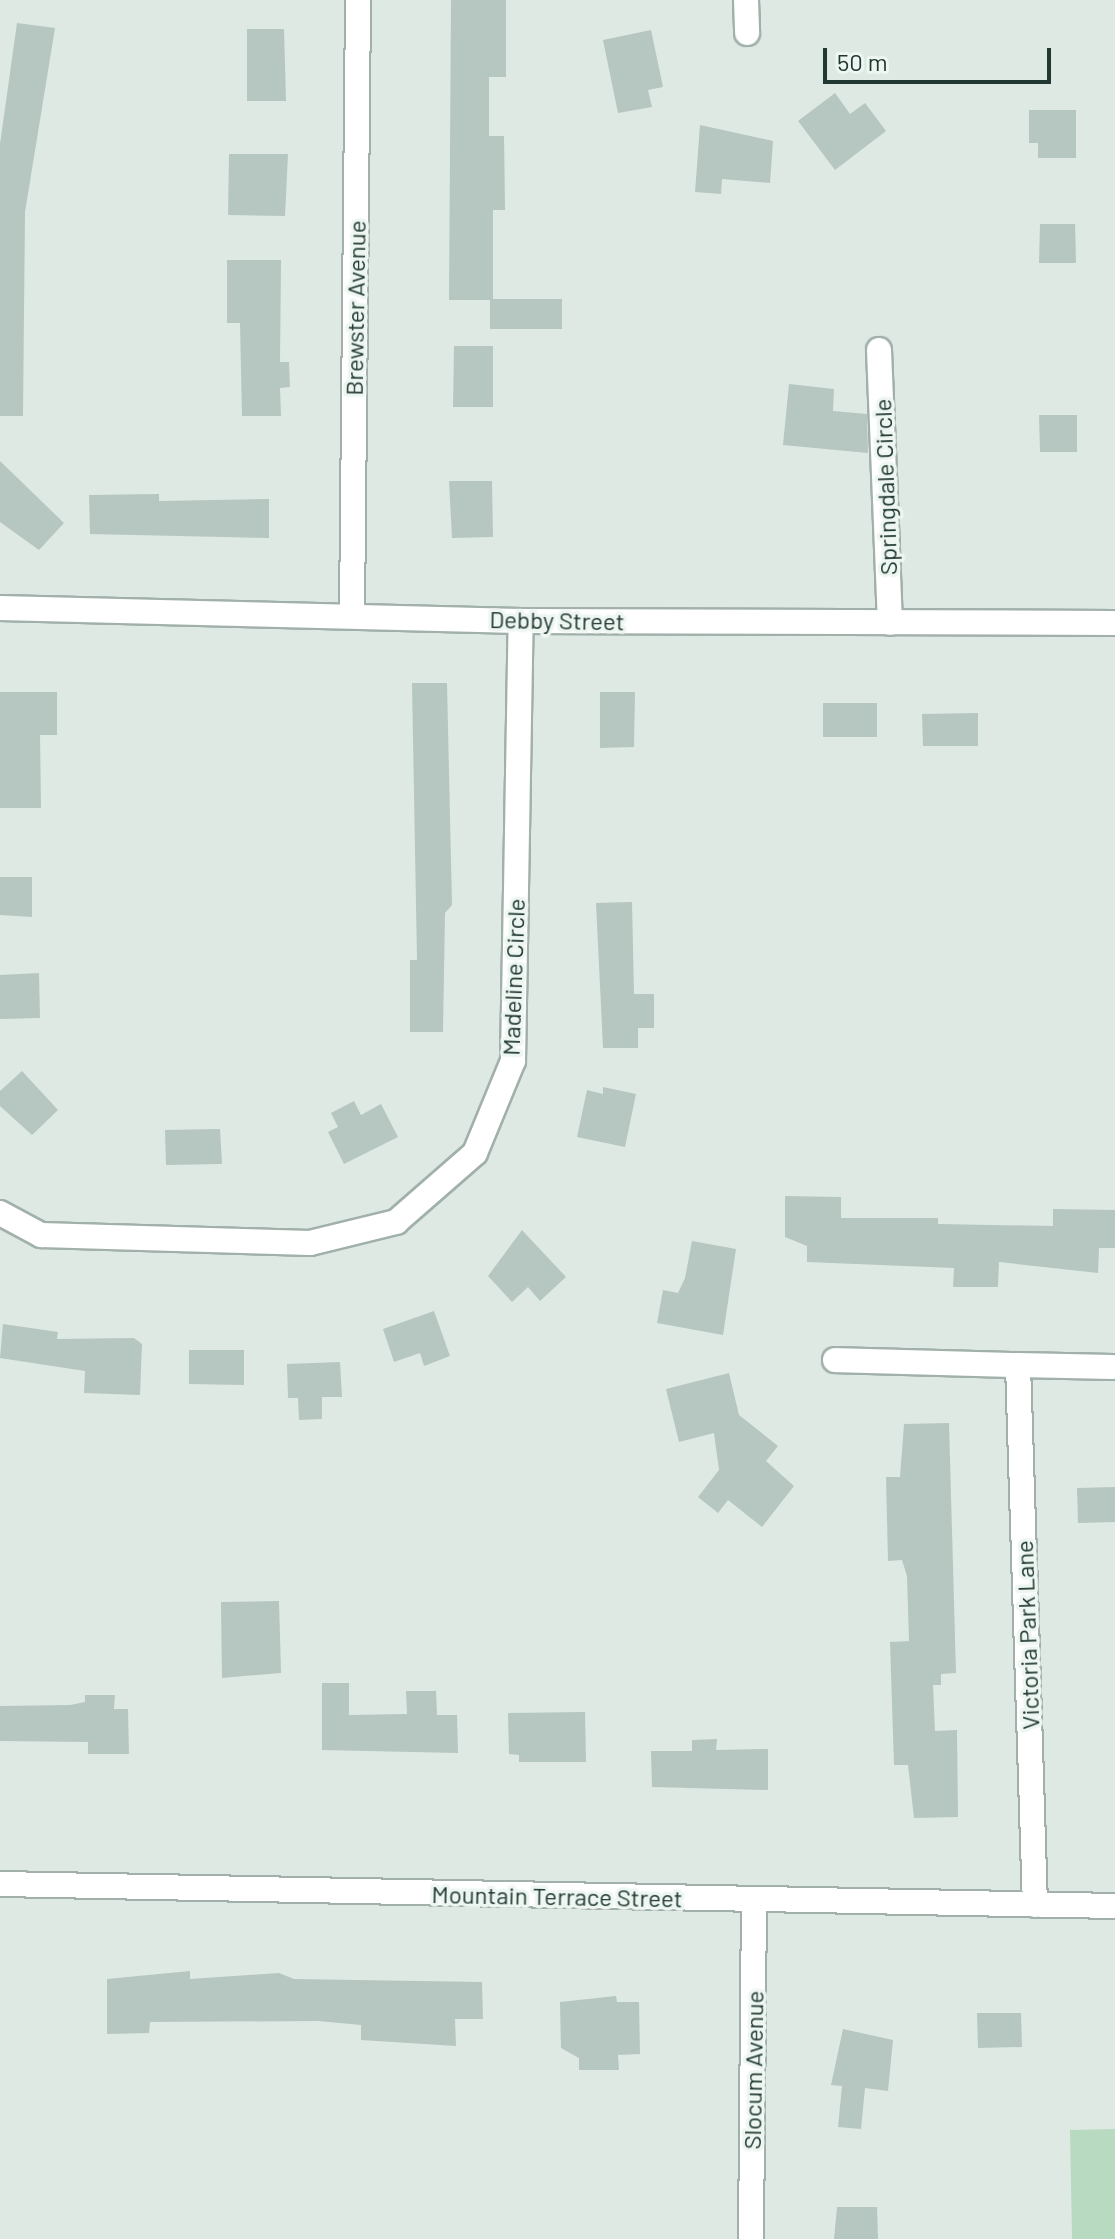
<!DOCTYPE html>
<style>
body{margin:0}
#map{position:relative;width:1115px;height:2239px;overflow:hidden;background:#dee9e4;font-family:Barlow,sans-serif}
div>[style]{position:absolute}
.green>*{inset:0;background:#b7dac0}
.building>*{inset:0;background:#b6c6c0}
.roads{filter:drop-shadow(2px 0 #a1b0ab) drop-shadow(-2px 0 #a1b0ab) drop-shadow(0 2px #a1b0ab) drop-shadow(0 -2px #a1b0ab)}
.minor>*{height:24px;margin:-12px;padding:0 12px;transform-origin:12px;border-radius:12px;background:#fff}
.tertiary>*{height:24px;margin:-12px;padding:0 12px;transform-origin:12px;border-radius:12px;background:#fff}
span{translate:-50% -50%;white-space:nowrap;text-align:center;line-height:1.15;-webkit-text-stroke:7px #eef6f2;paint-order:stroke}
.street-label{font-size:24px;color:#203831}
.scale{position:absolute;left:823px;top:48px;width:228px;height:36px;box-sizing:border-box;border:4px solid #203831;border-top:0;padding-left:10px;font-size:24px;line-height:28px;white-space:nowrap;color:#203831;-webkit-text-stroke:6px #eef6f2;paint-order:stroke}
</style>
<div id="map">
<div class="green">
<i style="clip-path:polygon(1115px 2129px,1115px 2239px,1072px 2239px,1070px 2130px)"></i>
</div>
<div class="building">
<i style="clip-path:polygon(451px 0,506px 0,506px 77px,489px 77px,489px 136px,504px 136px,505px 210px,493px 210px,493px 299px,562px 299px,562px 329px,490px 329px,490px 300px,449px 300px)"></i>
<i style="clip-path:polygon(17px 23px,55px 28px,25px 212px,23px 416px,0 416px,0 144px)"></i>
<i style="clip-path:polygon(247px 29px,284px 29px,286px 101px,247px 101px)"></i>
<i style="clip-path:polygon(651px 30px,663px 87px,648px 90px,652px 107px,618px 113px,603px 40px)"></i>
<i style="clip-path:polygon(835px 93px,850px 114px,865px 103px,886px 131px,835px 170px,798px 121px)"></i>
<i style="clip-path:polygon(1029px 110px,1076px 110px,1076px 158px,1038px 158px,1038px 143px,1029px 143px)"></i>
<i style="clip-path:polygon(700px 125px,773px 141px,770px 183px,722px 179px,721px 194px,695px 192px)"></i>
<i style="clip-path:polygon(229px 154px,288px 154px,285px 216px,228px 215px)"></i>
<i style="clip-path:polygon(1040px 224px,1075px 224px,1076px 263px,1039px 263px)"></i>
<i style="clip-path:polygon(227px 260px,281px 260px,280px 362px,289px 362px,290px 387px,280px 388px,281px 416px,242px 416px,240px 323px,227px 323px)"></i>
<i style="clip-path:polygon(454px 346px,493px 346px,493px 407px,453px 407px)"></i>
<i style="clip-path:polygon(789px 384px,834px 389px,833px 411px,867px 414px,868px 453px,783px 445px)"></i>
<i style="clip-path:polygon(1039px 415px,1077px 415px,1077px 452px,1040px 452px)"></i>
<i style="clip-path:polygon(0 461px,64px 523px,39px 550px,0 522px)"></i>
<i style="clip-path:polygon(449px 481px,492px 481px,493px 537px,452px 538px)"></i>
<i style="clip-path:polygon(159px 494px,159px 501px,269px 499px,269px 538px,90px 534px,89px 495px)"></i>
<i style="clip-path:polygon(412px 683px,447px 683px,452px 905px,445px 913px,443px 1032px,410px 1032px,410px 960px,417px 960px)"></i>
<i style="clip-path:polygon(0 692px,57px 692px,57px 735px,40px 735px,41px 808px,0 808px)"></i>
<i style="clip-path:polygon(600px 692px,635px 692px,634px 747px,600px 748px)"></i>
<i style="clip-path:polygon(823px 703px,877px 703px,877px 737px,823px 737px)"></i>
<i style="clip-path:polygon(978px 713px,978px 746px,923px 746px,922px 714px)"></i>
<i style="clip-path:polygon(0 877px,32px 877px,32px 917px,0 915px)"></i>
<i style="clip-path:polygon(632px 902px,634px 994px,654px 994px,654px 1028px,638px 1028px,638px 1048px,603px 1048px,596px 903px)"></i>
<i style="clip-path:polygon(39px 973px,40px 1018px,0 1019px,0 975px)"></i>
<i style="clip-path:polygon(22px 1071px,58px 1110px,32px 1135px,0 1106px,0 1091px)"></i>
<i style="clip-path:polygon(603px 1087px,636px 1094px,625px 1147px,577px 1137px,587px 1090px,603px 1094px)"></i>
<i style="clip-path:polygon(354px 1101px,361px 1115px,381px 1104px,398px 1137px,344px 1164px,328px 1132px,338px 1127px,331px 1113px)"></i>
<i style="clip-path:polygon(220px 1129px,222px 1164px,166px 1165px,165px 1130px)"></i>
<i style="clip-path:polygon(785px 1196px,841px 1197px,841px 1218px,938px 1218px,938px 1224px,1053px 1226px,1053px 1209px,1115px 1210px,1115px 1248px,1099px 1248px,1098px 1273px,999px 1262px,998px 1287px,953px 1287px,954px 1268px,807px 1262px,807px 1246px,785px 1237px)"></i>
<i style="clip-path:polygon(522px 1230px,566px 1277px,540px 1301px,528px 1287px,512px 1302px,488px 1276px)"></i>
<i style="clip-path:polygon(692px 1241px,736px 1249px,723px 1335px,657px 1323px,663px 1290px,678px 1293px,685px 1278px)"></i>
<i style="clip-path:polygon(434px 1311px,450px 1356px,424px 1366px,420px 1353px,394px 1362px,383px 1329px)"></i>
<i style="clip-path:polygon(3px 1324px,58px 1332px,57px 1339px,134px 1338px,142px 1344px,140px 1395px,84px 1393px,85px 1371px,0 1358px)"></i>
<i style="clip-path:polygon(189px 1350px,244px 1350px,244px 1385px,189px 1384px)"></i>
<i style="clip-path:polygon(340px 1362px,342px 1397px,322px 1397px,322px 1419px,299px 1420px,298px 1398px,288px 1398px,287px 1364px)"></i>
<i style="clip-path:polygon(729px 1373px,739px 1415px,778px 1446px,766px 1461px,794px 1486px,762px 1527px,728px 1500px,718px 1513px,698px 1497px,719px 1470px,714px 1433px,679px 1442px,666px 1389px)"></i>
<i style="clip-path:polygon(949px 1423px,956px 1673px,941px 1674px,941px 1685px,933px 1685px,935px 1731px,957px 1730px,958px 1817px,914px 1818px,908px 1765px,894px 1765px,890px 1642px,909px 1641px,907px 1576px,902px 1560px,888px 1561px,886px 1477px,900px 1477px,904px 1424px)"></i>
<i style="clip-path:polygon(1115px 1487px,1115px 1522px,1078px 1523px,1077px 1488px)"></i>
<i style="clip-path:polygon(279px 1601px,281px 1673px,222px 1678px,221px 1602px)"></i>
<i style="clip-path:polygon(322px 1683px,349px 1683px,349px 1715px,407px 1714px,406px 1691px,436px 1691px,437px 1715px,457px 1715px,458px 1753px,322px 1750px)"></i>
<i style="clip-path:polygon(85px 1695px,115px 1695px,114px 1709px,128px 1709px,129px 1754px,88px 1754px,88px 1742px,0 1741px,0 1706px,70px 1705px,85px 1702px)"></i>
<i style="clip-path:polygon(585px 1712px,586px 1762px,519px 1762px,519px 1755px,509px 1754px,508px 1713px)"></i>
<i style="clip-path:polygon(717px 1739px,716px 1750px,768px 1749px,768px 1790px,652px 1787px,651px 1751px,692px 1751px,692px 1740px)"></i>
<i style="clip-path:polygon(190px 1971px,190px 1979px,279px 1973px,294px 1979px,482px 1982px,483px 2019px,455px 2019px,456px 2046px,361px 2040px,361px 2025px,318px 2021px,150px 2022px,149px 2033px,107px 2034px,107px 1979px)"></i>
<i style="clip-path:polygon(616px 1996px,617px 2002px,639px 2002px,640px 2054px,618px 2055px,619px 2070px,579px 2070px,579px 2058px,561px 2048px,560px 2002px)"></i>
<i style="clip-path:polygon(977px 2013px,1021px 2013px,1022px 2047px,978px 2048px)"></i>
<i style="clip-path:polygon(843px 2029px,893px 2040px,888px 2091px,865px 2088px,861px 2129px,838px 2127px,842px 2086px,831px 2085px)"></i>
<i style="clip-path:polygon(837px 2207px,877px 2207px,878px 2239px,834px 2239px)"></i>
</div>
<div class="roads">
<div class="minor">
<i style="left:746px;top:0;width:33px;rotate:88deg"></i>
<i style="left:879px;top:350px;width:273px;rotate:87.7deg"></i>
<i style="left:0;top:608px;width:521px;rotate:1.43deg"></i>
<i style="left:521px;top:621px;width:594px;rotate:0.19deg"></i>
<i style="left:352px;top:615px;width:615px;rotate:-89.44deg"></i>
<i style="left:0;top:1213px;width:47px;rotate:28.2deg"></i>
<i style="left:41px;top:1235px;width:269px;rotate:1.7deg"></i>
<i style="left:310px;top:1243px;width:89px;rotate:-13.7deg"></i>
<i style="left:396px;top:1222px;width:105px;rotate:-41.1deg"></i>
<i style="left:475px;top:1153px;width:100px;rotate:-67.6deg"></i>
<i style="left:513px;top:1061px;width:440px;rotate:-89deg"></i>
<i style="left:835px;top:1360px;width:183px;rotate:1.6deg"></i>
<i style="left:1018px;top:1365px;width:540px;rotate:88.2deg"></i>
<i style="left:1018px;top:1365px;width:95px;rotate:1.2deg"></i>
<i style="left:751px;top:2239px;width:339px;rotate:-89.5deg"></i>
</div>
<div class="tertiary">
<i style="left:0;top:1884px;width:1115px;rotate:1.13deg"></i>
</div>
</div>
<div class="street-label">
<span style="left:355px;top:308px;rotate:-89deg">Brewster Avenue</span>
<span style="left:885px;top:487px;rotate:-92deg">Springdale Circle</span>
<span style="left:557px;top:620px;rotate:1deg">Debby Street</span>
<span style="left:513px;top:977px;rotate:-88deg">Madeline Circle</span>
<span style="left:1027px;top:1635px;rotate:-92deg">Victoria Park Lane</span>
<span style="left:557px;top:1896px;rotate:1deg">Mountain Terrace Street</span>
<span style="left:753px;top:2070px;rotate:-89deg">Slocum Avenue</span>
</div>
<div class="scale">50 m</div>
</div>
